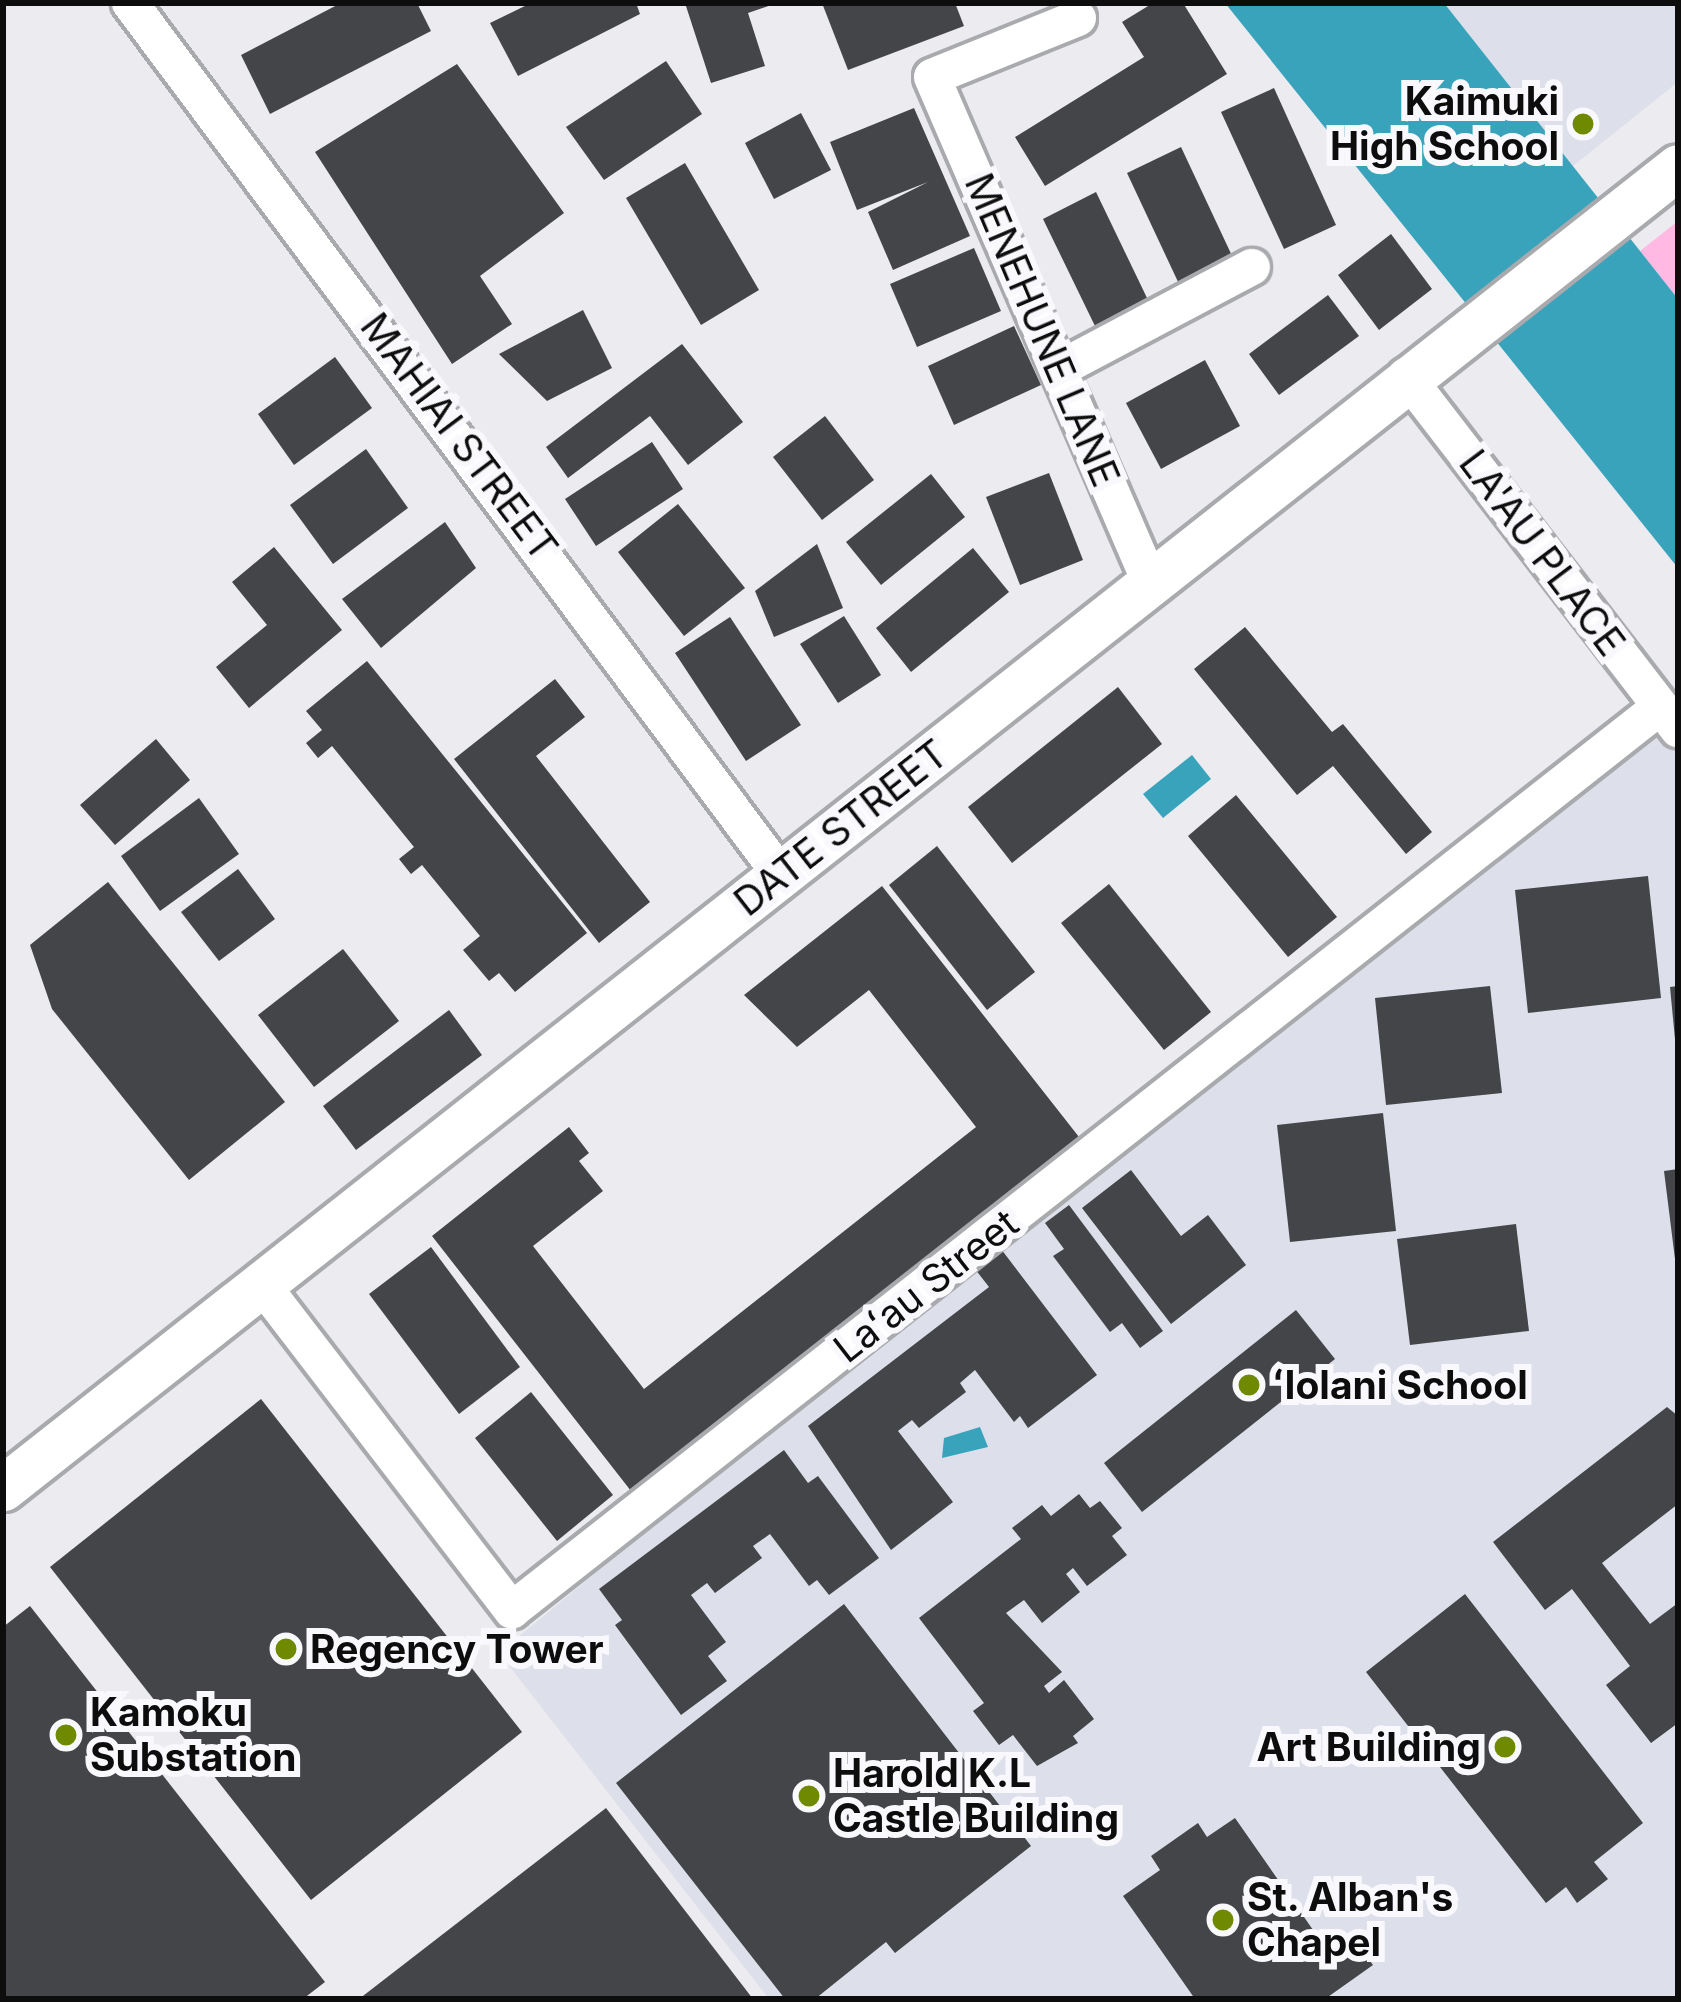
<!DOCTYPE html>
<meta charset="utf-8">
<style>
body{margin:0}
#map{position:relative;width:1681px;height:2002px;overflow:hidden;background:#ececf0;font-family:Inter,sans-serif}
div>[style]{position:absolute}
.built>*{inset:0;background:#dddfea}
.green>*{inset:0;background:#ffb9e2}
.water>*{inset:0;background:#3aa3bc}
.building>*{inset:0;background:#434548}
.roads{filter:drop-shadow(3px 0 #a9aaad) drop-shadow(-3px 0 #a9aaad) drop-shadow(0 3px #a9aaad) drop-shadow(0 -3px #a9aaad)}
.minor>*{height:36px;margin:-18px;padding:0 18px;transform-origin:18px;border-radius:18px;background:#fff}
.tertiary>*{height:45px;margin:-22.5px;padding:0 22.5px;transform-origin:22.5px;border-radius:22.5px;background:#fff}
.dots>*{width:33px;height:33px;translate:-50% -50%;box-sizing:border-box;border:6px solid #f9f9fd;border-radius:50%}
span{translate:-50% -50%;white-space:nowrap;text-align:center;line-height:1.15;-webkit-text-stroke:12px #f9f9fd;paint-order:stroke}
.poi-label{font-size:39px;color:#0d0d0e;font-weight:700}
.right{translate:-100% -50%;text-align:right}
.left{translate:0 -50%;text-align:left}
.street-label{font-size:39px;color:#0d0d0e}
.frame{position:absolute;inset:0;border:6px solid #0d0d0e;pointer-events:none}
</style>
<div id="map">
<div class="built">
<i style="clip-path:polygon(1444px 3px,1678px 3px,1678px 82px,1573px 166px)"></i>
<i style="clip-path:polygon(1660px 707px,1678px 735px,1678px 1999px,769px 1999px,499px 1653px,1143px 1118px)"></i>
</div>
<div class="green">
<i style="clip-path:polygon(1678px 221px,1678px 299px,1640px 251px)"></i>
</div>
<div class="water">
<i style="clip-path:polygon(1225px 3px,1444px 3px,1678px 299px,1678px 568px)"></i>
<i style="clip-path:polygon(1192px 755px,1211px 779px,1163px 818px,1143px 794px)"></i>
<i style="clip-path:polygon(980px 1427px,988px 1447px,942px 1458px,944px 1438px)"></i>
</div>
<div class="building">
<i style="clip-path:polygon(341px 3px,417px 3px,431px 31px,270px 114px,241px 55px)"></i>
<i style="clip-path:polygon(531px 3px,636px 3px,640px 14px,518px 76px,490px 23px)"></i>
<i style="clip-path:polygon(685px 3px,777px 3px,748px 13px,765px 66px,711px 83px)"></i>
<i style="clip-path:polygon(822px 3px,955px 3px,964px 26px,848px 70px)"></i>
<i style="clip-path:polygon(1153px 3px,1183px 3px,1227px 74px,1045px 186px,1015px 137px,1144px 57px,1122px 22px)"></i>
<i style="clip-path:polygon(666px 61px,702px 114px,604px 180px,566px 127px)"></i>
<i style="clip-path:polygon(457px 64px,564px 213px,480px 276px,512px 324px,452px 364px,315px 152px)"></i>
<i style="clip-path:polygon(1274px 88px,1336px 225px,1284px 249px,1221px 112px)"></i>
<i style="clip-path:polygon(914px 108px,970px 236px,893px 270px,868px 212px,928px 182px,857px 210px,830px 142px)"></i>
<i style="clip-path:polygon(801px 113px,831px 170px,774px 199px,745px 143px)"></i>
<i style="clip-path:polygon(1181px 147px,1234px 260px,1180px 286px,1127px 173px)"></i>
<i style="clip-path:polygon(685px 163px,759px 290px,701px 325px,626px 198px)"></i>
<i style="clip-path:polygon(1096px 192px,1148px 300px,1095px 326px,1043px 219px)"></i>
<i style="clip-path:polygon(1391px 234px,1432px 289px,1379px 330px,1338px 275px)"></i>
<i style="clip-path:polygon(974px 248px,1001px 311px,917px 347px,890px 284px)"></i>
<i style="clip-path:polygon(1328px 295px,1359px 336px,1279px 395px,1249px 354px)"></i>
<i style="clip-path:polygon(583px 310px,612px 368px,547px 401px,499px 354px)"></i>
<i style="clip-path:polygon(1014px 326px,1041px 385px,954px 425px,928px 366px)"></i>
<i style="clip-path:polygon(682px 344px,743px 422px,688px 465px,650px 416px,568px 478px,546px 447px)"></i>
<i style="clip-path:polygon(335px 357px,372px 408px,294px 465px,258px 414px)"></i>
<i style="clip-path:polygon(1205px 360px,1240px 426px,1161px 469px,1126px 403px)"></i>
<i style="clip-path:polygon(825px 416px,874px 480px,822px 520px,773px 457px)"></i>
<i style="clip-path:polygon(652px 442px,683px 489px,596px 546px,565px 499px)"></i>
<i style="clip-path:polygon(366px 449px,408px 508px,333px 564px,290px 505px)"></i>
<i style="clip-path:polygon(1049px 473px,1083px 560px,1020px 585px,986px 497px)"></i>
<i style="clip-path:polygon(931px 474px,965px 517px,881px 585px,846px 542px)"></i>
<i style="clip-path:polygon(678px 504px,745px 588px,684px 636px,618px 552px)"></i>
<i style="clip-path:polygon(445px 522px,476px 568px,381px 648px,342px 599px)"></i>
<i style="clip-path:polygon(817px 544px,843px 608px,774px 637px,755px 591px)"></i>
<i style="clip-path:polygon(274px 547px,342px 630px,249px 708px,216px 667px,267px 625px,232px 582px)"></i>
<i style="clip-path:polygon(973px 548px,1009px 592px,911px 672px,876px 628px)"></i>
<i style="clip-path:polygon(844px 616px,881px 675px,838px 703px,800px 644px)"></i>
<i style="clip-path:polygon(730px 617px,801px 725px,746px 761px,675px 653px)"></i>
<i style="clip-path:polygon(1245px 627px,1332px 732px,1343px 724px,1432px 832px,1406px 854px,1333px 766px,1297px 795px,1194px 669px)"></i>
<i style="clip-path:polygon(367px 661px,587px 933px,515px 992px,499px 973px,489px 981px,463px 950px,480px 936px,422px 865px,411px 874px,399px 859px,414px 847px,332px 746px,318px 758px,306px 743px,322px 730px,306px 711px)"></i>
<i style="clip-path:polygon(555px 679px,585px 717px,536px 756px,650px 902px,599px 943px,454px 759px)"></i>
<i style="clip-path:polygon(1118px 687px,1162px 744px,1012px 863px,968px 807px)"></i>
<i style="clip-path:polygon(156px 739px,190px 780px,115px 845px,80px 805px)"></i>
<i style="clip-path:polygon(1236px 795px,1337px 917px,1288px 957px,1188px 836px)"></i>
<i style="clip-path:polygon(199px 798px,239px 854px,160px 911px,121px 856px)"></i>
<i style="clip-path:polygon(937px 846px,1035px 972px,987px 1010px,889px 885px)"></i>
<i style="clip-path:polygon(238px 869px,275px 919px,219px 961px,181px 912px)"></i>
<i style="clip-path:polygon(1648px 876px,1661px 998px,1528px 1013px,1515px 890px)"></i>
<i style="clip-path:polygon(108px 882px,285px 1102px,189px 1180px,52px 1009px,30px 945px)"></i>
<i style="clip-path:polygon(1109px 884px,1211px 1012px,1164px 1050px,1061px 923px)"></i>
<i style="clip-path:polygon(882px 886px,1079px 1137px,631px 1491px,432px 1236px,569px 1127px,589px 1153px,579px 1161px,603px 1191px,533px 1246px,644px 1389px,976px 1127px,869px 990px,797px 1047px,744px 995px)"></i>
<i style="clip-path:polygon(343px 949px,399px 1021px,314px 1087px,258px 1015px)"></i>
<i style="clip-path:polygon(1490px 986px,1502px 1093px,1386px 1105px,1375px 998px)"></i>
<i style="clip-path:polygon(1678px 986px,1678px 1039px,1675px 1039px,1670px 987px)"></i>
<i style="clip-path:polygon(449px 1010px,482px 1055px,356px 1150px,323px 1106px)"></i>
<i style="clip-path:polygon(1383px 1113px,1396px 1231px,1290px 1242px,1277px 1125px)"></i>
<i style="clip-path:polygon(1678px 1169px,1678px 1258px,1675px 1259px,1664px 1171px)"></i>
<i style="clip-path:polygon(1131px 1170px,1181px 1236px,1208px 1215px,1246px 1265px,1171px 1324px,1082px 1208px)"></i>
<i style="clip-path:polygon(1069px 1205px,1163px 1331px,1140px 1348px,1122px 1323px,1110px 1332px,1053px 1256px,1064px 1249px,1045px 1223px)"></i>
<i style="clip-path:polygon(1516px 1224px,1529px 1331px,1410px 1345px,1397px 1239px)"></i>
<i style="clip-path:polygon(431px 1247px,520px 1367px,459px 1414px,369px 1294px)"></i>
<i style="clip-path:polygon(1001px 1249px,1097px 1375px,1028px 1428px,1020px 1416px,1014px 1422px,975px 1370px,960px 1383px,966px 1392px,919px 1428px,912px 1420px,898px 1431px,953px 1502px,891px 1550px,808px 1426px,989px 1287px,975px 1269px)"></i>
<i style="clip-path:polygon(1296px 1310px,1335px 1359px,1142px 1512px,1104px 1463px)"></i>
<i style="clip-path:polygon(531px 1392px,613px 1495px,557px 1541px,475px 1438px)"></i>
<i style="clip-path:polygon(261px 1399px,522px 1732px,311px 1900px,50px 1567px)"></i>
<i style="clip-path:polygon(1667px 1407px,1678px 1416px,1678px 1504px,1602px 1563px,1650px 1624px,1678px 1603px,1678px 1723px,1651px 1743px,1606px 1685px,1630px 1666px,1572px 1589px,1545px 1610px,1493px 1542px)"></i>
<i style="clip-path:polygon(784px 1450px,808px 1483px,818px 1476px,879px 1558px,829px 1595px,817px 1580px,809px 1586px,770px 1534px,753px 1546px,762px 1558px,715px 1593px,707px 1583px,691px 1595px,726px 1642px,708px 1656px,727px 1681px,681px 1715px,615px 1625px,622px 1620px,599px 1589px)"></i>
<i style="clip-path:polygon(1079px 1494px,1090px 1508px,1100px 1501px,1122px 1528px,1112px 1536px,1127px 1555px,1087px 1586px,1073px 1568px,1066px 1574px,1080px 1592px,1042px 1623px,1024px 1600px,1006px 1613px,1062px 1672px,1044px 1686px,1049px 1693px,1064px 1680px,1094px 1719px,1073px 1736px,1078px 1743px,1037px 1766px,1013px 1735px,999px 1745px,973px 1711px,984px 1703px,919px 1618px,1021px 1539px,1012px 1528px,1042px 1505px,1051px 1516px)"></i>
<i style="clip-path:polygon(1465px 1594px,1643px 1823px,1594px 1862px,1608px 1879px,1577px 1903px,1566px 1887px,1546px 1903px,1366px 1672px)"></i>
<i style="clip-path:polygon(844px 1604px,1031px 1846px,895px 1953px,886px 1942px,815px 1999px,785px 1999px,616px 1783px)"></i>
<i style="clip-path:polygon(30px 1606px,325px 1982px,303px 1999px,3px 1999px,3px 1627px)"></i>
<i style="clip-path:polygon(606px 1808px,753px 1999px,359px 1999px)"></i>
<i style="clip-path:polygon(1235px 1818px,1334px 1960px,1357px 1944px,1373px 1965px,1325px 1999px,1195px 1999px,1123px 1896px,1160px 1870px,1151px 1856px,1198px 1823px,1207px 1837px)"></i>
</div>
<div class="roads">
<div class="minor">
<i style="left:130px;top:3px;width:1088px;rotate:53.26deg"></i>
<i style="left:1078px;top:18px;width:157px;rotate:158deg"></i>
<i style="left:932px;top:77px;width:552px;rotate:66.64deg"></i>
<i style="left:1061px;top:368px;width:216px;rotate:-27.9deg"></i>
<i style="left:1406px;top:376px;width:446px;rotate:52.4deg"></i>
<i style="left:263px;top:1286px;width:409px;rotate:52.5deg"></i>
<i style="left:512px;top:1610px;width:1461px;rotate:-38.19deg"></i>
</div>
<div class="tertiary">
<i style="left:3px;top:1488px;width:2133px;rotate:-38.26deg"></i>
</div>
</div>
<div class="dots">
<i style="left:1583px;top:124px;background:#6f8a00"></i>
<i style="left:1249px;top:1385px;background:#6f8a00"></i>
<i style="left:286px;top:1649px;background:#6f8a00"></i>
<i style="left:66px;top:1735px;background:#6f8a00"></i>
<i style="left:1505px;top:1747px;background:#6f8a00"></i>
<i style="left:809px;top:1796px;background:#6f8a00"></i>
<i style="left:1223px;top:1920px;background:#6f8a00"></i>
</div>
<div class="poi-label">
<span class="right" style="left:1559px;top:124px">Kaimuki<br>High School</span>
<span class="left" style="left:1273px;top:1385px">ʻIolani School</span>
<span class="left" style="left:310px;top:1649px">Regency Tower</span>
<span class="left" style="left:90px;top:1735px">Kamoku<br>Substation</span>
<span class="right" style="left:1481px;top:1747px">Art Building</span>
<span class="left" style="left:833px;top:1796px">Harold K.L<br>Castle Building</span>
<span class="left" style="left:1247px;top:1920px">St. Alban's<br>Chapel</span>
</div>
<div class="street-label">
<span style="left:1042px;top:330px;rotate:67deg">MENEHUNE LANE</span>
<span style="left:459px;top:437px;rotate:53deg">MAHIAI STREET</span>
<span style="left:1542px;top:553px;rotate:53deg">LA'AU PLACE</span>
<span style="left:841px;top:828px;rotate:-38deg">DATE STREET</span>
<span style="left:926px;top:1286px;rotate:-38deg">Laʻau Street</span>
</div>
<div class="frame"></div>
</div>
